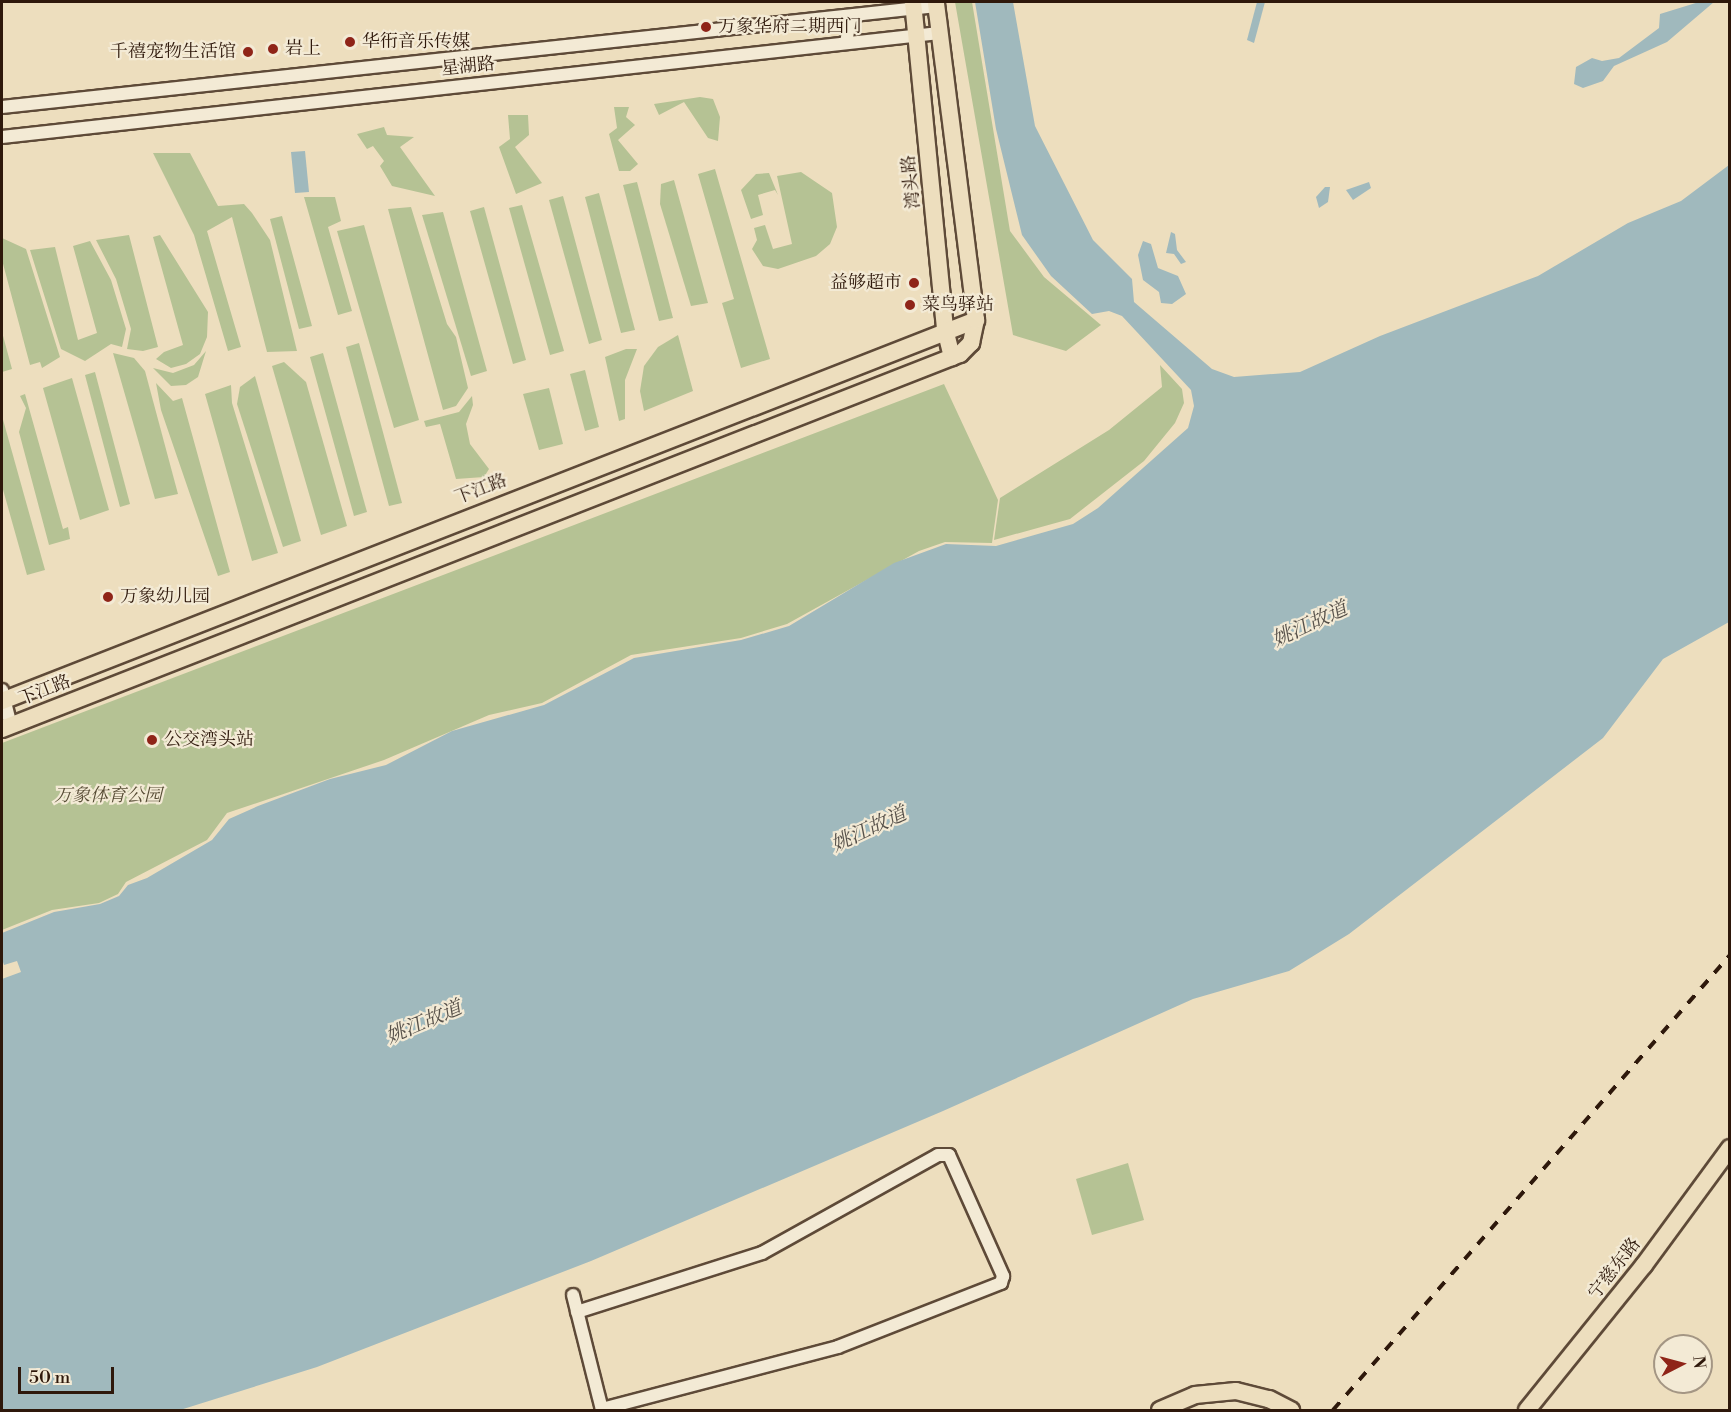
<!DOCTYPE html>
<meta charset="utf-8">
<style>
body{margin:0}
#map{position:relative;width:1731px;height:1412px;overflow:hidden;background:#eddebe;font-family:"Libre Bodoni","Noto Serif SC",serif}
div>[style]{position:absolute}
.green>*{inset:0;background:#b5c294}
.water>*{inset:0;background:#a0b9bd}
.pier>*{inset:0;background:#eddebe}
.roads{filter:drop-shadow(2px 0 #5e4a38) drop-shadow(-2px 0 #5e4a38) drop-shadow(0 2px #5e4a38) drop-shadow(0 -2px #5e4a38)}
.minor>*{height:12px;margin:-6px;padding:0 6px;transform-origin:6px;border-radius:6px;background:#f3ead5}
.major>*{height:16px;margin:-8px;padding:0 8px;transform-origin:8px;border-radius:8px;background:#eddebe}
.rail>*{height:4px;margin-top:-2px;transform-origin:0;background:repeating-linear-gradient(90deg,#2e180b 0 10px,transparent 0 20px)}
.dots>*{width:16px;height:16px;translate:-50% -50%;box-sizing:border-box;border:3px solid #f3ead5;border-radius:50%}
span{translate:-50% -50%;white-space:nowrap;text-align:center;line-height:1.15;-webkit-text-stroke:4.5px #f3ead5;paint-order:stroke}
.poi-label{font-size:18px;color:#2e180b}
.left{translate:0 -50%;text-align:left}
.right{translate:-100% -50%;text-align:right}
.street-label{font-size:18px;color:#2e180b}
.park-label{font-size:18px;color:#564b34;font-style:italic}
.water-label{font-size:20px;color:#565049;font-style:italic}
.frame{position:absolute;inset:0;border:3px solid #2e180b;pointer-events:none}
.north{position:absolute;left:1653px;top:1334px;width:60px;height:60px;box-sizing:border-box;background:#f3ead5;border:2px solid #a49684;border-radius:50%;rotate:84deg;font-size:16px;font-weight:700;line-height:24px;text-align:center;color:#2e180b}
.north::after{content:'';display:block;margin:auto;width:21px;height:27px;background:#8f2418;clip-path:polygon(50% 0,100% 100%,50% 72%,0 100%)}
.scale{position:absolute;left:18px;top:1367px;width:96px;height:27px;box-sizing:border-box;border:3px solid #2e180b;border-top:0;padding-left:8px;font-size:18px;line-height:21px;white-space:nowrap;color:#2e180b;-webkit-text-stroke:4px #f3ead5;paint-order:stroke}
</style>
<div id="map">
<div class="green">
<i style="clip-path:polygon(955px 2px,972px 2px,1010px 231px,1044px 277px,1101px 325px,1066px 351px,1013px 335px)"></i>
<i style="clip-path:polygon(700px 97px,713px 99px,720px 117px,718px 141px,708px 138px,684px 102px,659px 115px,654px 104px)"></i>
<i style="clip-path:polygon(614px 107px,629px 107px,626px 117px,635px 125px,618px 140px,638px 164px,630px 171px,619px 171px,609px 134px,617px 128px)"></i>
<i style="clip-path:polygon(508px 115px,528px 115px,529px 135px,515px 147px,542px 183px,516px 194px,499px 147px,510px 139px)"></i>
<i style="clip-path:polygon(384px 127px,387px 135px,414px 137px,400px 147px,435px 196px,392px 186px,380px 166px,384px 161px,373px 146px,367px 149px,357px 134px)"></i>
<i style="clip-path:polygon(153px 153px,190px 153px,218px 206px,244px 204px,252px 213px,270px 240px,297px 351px,267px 352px,232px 217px,207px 231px,241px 347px,228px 351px,194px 235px)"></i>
<i style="clip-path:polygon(715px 169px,770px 359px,741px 368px,722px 303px,734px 299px,698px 174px)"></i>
<i style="clip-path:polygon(801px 172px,832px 193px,837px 227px,830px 244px,816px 256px,778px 269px,763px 266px,752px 249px,757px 240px,754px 228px,765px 225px,773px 249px,792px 244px,777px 176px)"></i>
<i style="clip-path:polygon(769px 173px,778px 195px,775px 190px,758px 195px,763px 215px,751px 219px,741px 190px,756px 174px)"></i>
<i style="clip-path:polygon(674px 180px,708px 303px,691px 306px,660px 204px,661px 184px)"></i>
<i style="clip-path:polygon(637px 182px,673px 318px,659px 321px,623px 185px)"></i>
<i style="clip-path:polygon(599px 193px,635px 330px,621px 333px,585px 197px)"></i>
<i style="clip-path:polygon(563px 196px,602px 340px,589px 344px,549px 200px)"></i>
<i style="clip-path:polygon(304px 197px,335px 197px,341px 221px,328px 227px,352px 311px,338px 315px)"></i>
<i style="clip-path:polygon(522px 205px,564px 351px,550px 355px,509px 208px)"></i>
<i style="clip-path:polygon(411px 207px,447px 324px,456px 337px,468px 388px,456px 406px,443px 410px,388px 209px)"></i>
<i style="clip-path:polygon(484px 207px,526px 360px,513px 364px,470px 211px)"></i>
<i style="clip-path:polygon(443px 212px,487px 371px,471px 376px,422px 215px)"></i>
<i style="clip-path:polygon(282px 216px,312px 326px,299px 329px,270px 219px)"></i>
<i style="clip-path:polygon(364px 225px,419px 420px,394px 428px,337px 231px)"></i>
<i style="clip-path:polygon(129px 235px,158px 347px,143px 351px,127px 349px,131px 329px,116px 279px,96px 240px)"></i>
<i style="clip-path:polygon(160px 235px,208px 312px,207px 337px,200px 354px,186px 364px,171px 368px,156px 359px,164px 352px,183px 345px,153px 237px)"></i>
<i style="clip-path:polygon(2px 238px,26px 249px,60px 357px,42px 368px,40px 362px,30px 365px,2px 260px)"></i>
<i style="clip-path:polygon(90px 241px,111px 280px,126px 329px,122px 347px,111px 344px,85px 361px,61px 349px,30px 250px,55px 247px,78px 340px,97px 333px,73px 246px)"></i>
<i style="clip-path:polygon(2px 332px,12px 369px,2px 372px)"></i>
<i style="clip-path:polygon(678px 335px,693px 391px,644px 411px,640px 391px,644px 366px,658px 347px)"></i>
<i style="clip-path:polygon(359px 343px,402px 503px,389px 506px,346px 347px)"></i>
<i style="clip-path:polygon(626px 349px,637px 349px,625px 380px,625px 419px,619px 421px,605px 357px)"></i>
<i style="clip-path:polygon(206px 351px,198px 377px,186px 385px,171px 386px,153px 368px,173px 373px,194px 365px)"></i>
<i style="clip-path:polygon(113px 353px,134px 358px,145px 371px,178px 494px,155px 499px)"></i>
<i style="clip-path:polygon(323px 353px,367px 512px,354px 516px,310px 357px)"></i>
<i style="clip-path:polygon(284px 362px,306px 382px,347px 526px,321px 535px,272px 366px)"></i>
<i style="clip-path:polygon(1160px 365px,1182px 389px,1184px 403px,1175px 423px,1144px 461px,1070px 519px,994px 540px,1000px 498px,1109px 430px,1162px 387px)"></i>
<i style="clip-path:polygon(585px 370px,599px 427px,585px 431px,570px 374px)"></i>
<i style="clip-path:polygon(95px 372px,130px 504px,120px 507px,85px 375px)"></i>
<i style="clip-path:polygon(255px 376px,301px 541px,283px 547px,237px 404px,240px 387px)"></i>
<i style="clip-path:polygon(72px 378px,109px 510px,80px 520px,43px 388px)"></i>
<i style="clip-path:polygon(156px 383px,173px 401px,182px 398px,230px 572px,218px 576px,161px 410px)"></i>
<i style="clip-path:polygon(944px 384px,998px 500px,992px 543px,945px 542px,919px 551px,787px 624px,741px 638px,631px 655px,542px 703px,489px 715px,384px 760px,227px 813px,207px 840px,126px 882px,118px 894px,99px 903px,52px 910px,2px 930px,2px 743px)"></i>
<i style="clip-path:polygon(231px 385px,232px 403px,278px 553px,252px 561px,205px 394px)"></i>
<i style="clip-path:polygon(549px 388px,563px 444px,539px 450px,523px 394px)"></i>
<i style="clip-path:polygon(25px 394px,63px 529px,68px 527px,70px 539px,49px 545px,19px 432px,26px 408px,20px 396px)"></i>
<i style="clip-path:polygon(472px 396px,473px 405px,466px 424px,470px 444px,489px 469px,484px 477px,456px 479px,440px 424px,426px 427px,424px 421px,459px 412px)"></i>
<i style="clip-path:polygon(2px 416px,45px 570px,27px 575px,2px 486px)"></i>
<i style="clip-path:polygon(1128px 1163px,1144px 1220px,1092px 1235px,1076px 1179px)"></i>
</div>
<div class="water">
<i style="clip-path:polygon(975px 2px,1013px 2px,1035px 126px,1093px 240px,1132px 279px,1134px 302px,1212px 369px,1234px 377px,1300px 372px,1380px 336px,1538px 276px,1628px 223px,1681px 201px,1729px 165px,1729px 622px,1663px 659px,1603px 738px,1349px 934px,1289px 971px,1193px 999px,943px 1111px,591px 1261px,317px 1367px,180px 1410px,2px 1410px,2px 933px,54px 912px,100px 904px,119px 896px,128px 885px,147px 878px,212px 840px,229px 819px,258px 806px,330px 779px,386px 765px,452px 731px,544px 705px,634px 658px,741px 640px,789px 626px,894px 563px,946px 544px,996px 546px,1073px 524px,1098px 508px,1188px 428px,1194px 406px,1191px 390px,1122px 316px,1109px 311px,1092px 314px,1051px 276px,1022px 235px,996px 129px)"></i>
<i style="clip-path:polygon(1257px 2px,1265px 2px,1254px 43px,1247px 40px)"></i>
<i style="clip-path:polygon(1699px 2px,1714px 2px,1667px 42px,1614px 66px,1603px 81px,1583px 88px,1574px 84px,1576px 67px,1592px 58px,1602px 61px,1619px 58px,1659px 28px,1660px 14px)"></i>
<i style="clip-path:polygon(305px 151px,309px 192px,295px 193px,291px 152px)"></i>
<i style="clip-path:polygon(1369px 182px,1371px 188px,1353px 200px,1346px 190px)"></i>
<i style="clip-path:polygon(1325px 187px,1330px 187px,1328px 202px,1319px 208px,1316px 197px)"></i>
<i style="clip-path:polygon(1171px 232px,1175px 234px,1177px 250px,1186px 262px,1181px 264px,1174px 254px,1166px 253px)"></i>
<i style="clip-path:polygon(1143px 241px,1151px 244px,1158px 268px,1178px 276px,1186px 294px,1172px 304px,1161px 303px,1159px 292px,1143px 280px,1138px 255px)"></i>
</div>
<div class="pier">
<i style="clip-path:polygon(2px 959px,4px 965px,17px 961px,21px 972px,2px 979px)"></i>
</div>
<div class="roads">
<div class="minor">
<i style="left:846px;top:43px;width:27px;rotate:-80deg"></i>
<i style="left:2px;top:107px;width:940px;rotate:-6.17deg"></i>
<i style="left:2px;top:137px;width:943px;rotate:-6.33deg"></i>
<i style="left:2px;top:690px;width:36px;rotate:76deg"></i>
<i style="left:573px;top:1295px;width:119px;rotate:75.8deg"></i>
<i style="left:577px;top:1312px;width:194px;rotate:-17.7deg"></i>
<i style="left:762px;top:1253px;width:201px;rotate:-29.1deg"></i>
<i style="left:938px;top:1155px;width:11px"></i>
<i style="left:949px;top:1155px;width:133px;rotate:65.9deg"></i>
<i style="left:1003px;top:1276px;width:7px;rotate:106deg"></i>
<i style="left:1001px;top:1283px;width:175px;rotate:158.6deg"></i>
<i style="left:838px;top:1347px;width:244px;rotate:165.3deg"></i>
</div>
<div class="major">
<i style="left:913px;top:2px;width:329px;rotate:84.4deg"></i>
<i style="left:945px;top:329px;width:29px;rotate:76deg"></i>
<i style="left:2px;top:701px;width:1046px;rotate:-21.36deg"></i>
<i style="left:2px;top:729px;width:1029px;rotate:-21.38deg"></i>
<i style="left:960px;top:354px;width:16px;rotate:-45deg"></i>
<i style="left:971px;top:343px;width:24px;rotate:-78deg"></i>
<i style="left:976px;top:320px;width:321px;rotate:-97.2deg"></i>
<i style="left:1160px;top:1410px;width:38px;rotate:-23deg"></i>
<i style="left:1195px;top:1395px;width:41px;rotate:-5.6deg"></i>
<i style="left:1236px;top:1391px;width:34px;rotate:14deg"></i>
<i style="left:1269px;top:1399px;width:25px;rotate:27deg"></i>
<i style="left:1527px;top:1410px;width:186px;rotate:-51.1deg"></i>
<i style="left:1644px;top:1265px;width:145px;rotate:-53.7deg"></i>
</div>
</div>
<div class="rail">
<i style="left:1333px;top:1410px;width:604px;rotate:-48.89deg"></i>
</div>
<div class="dots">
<i style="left:706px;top:27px;background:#8f2418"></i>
<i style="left:350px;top:42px;background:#8f2418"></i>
<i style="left:273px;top:49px;background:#8f2418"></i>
<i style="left:248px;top:52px;background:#8f2418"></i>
<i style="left:914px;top:283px;background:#8f2418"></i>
<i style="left:910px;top:305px;background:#8f2418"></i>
<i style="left:108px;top:597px;background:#8f2418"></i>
<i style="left:152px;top:740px;background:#8f2418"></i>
</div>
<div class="poi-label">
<span class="left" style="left:718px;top:27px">万象华府二期西门</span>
<span class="left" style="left:362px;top:42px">华衎音乐传媒</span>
<span class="left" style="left:285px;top:49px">岩上</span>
<span class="right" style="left:236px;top:52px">千禧宠物生活馆</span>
<span class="right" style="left:902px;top:283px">益够超市</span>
<span class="left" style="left:922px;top:305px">菜鸟驿站</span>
<span class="left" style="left:120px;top:597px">万象幼儿园</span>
<span class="left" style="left:164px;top:740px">公交湾头站</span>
</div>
<div class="street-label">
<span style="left:468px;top:67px;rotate:-6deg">星湖路</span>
<span style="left:912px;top:182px;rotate:-96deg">湾头路</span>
<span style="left:481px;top:490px;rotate:-21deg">下江路</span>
<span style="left:45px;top:691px;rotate:-21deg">下江路</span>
<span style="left:1615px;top:1269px;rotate:-52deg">宁慈东路</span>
</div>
<div class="park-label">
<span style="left:108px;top:796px">万象体育公园</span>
</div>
<div class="water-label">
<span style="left:1310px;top:625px;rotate:-25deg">姚江故道</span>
<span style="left:869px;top:830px;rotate:-25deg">姚江故道</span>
<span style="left:424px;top:1023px;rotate:-23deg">姚江故道</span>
</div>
<div class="frame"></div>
<div class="north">N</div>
<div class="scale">50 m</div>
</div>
